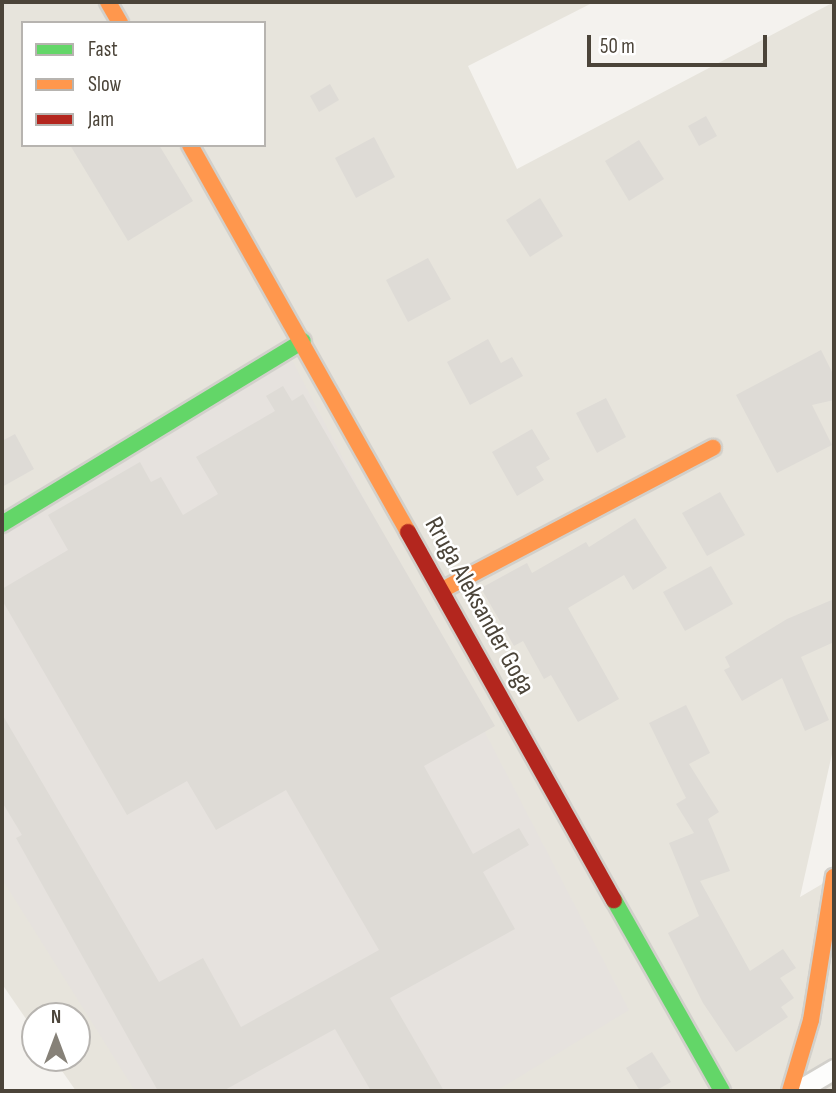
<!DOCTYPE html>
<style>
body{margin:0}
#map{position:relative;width:836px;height:1093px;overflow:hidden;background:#f4f2ee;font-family:"Sofia Sans Condensed",sans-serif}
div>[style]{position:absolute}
.residential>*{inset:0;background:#e7e4dc}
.industrial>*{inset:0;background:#e6e2de}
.building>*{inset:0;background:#dedbd6}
.roads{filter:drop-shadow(2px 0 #d2d0cb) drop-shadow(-2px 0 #d2d0cb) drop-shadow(0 2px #d2d0cb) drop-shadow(0 -2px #d2d0cb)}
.street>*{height:19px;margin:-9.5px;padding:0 9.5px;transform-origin:9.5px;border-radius:9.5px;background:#fdfdfc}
.fast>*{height:16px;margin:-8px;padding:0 8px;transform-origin:8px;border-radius:8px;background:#63d668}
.slow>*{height:16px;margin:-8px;padding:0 8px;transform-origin:8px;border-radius:8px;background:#ff974d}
.jam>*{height:16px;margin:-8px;padding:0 8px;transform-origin:8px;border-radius:8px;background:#b3261e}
span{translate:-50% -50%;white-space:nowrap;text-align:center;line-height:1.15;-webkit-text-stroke:5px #fff;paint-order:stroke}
.street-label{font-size:26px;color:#4b4439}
.frame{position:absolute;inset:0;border:4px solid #4b4439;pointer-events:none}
.legend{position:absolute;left:21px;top:21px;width:245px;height:126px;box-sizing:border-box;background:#fff;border:2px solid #b7b4b0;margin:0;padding:9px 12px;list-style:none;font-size:21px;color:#4b4439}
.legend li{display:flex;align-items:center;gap:14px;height:35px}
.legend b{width:35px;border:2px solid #b7b4b0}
.north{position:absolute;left:21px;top:1002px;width:70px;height:70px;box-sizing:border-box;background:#fff;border:2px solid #b7b4b0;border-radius:50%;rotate:0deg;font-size:19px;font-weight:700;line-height:28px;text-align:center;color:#4b4439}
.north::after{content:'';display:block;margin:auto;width:24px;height:32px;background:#868178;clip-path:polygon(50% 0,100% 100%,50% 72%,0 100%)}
.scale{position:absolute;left:587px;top:35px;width:180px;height:32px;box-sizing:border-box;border:4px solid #4b4439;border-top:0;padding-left:9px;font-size:21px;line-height:24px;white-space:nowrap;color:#4b4439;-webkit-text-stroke:5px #fff;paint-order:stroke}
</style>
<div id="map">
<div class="residential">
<i style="clip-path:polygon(evenodd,2px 2px,594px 2px,468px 66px,517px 169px,834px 2px,834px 745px,800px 897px,834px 877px,834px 1091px,76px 1091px,53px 1058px,77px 1058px,77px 1016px,35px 1016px,35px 1032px,2px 984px,2px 2px,23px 23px,264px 23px,264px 145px,23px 145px,23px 23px)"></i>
</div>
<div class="industrial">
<i style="clip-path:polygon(292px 360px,629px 1010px,496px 1091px,135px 1091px,2px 879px,2px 532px)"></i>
</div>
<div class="building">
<i style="clip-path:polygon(330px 84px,339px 100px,319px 112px,310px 96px)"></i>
<i style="clip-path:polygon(706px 116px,717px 136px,699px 146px,688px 126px)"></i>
<i style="clip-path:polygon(374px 137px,395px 177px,356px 198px,335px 158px)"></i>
<i style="clip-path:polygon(639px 140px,664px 179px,629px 201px,605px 161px)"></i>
<i style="clip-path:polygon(70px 145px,159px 145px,193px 201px,128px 241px)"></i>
<i style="clip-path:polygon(540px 198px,563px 236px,530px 257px,506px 220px)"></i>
<i style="clip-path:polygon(428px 258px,451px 299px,408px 322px,386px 280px)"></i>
<i style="clip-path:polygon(488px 339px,501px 363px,512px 357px,523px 376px,470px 405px,447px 362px)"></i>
<i style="clip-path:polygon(821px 350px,834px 376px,834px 400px,812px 405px,832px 445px,777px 473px,736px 395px)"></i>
<i style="clip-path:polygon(283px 386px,292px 401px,303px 394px,495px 726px,424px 766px,473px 854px,519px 828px,529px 845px,483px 872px,515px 929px,390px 998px,444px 1091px,371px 1091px,335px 1029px,223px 1091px,158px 1091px,16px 838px,22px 835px,2px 802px,2px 714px,159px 982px,203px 958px,241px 1027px,379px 950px,286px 790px,216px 830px,187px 781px,127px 815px,2px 600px,2px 589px,68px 550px,48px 515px,140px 462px,151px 482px,161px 477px,183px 515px,218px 494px,196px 457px,275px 411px,266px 396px)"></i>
<i style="clip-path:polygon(606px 398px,626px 437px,597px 453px,576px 413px)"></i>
<i style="clip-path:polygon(532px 429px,550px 459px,536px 467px,544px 480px,517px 496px,492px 452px)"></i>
<i style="clip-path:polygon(15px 434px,34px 469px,2px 487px,2px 441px)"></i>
<i style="clip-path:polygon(720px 492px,745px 535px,707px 556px,682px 513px)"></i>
<i style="clip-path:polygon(635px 518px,667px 568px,633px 590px,624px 575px,568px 608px,619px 699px,578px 722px,551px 675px,544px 679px,523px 641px,514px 646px,481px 588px,527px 563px,532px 573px,586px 542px,589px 547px)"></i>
<i style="clip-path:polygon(711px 566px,733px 604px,685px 631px,663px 592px)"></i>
<i style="clip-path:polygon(834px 599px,834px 642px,801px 657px,829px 720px,805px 731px,782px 678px,742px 701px,724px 670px,730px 667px,725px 657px,787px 619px)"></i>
<i style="clip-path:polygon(686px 705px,710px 753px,689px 764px,719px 812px,708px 819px,730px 871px,700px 881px,750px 971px,783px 949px,796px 968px,780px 978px,794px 998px,781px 1007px,788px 1017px,736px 1052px,703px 1003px,668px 933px,699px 916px,669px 843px,694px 833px,676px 804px,686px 798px,649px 723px)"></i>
<i style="clip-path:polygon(652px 1052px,671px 1082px,655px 1091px,640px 1091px,626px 1068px)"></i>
</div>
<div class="roads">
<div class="street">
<i style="left:797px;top:1091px;width:43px;rotate:-30.7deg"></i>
</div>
<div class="fast">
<i style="left:2px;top:524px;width:352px;rotate:-31.3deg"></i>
<i style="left:614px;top:900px;width:219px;rotate:60.5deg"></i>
</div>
<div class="slow">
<i style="left:108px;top:2px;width:24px;rotate:60deg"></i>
<i style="left:190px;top:145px;width:444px;rotate:60.6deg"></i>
<i style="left:442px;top:590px;width:306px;rotate:-27.7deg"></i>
<i style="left:790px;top:1091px;width:74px;rotate:-73.5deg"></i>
<i style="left:811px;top:1020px;width:145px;rotate:-80.9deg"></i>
</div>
<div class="jam">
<i style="left:408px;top:532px;width:422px;rotate:60.8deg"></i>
</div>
</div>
<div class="street-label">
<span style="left:479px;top:606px;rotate:61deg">Rruga Aleksander Goga</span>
</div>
<div class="frame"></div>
<ul class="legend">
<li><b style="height:9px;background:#63d668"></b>Fast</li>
<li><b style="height:9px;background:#ff974d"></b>Slow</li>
<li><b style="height:9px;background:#b3261e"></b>Jam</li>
</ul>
<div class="north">N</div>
<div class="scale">50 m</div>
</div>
